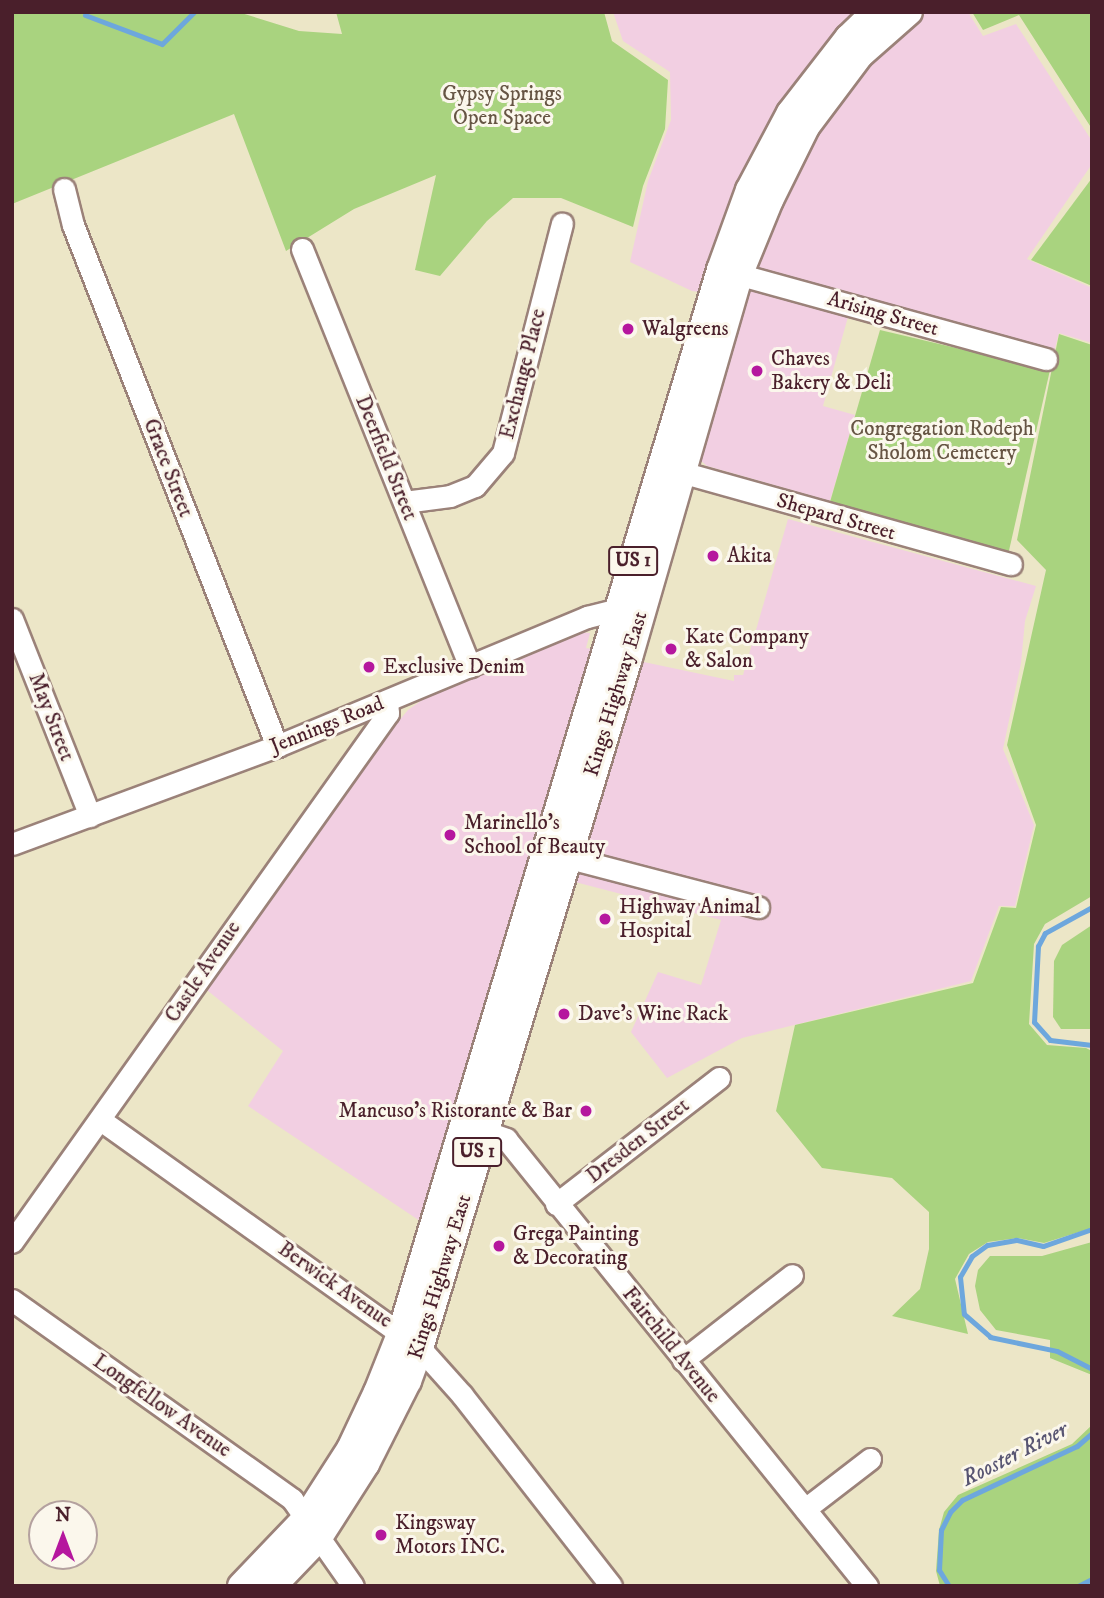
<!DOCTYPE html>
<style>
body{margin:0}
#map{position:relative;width:1104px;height:1598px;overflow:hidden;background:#ece6c7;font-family:"IM FELL DW Pica",serif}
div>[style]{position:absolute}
.built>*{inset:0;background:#f2cfe2}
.green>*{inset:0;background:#a9d37f}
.stream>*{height:5px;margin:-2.5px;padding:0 2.5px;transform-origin:2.5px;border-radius:2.5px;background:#6da7dd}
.roads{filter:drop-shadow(2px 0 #9b8279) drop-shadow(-2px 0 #9b8279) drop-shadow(0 2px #9b8279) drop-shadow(0 -2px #9b8279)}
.minor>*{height:21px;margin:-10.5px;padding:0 10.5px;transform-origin:10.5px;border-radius:10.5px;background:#fff}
.major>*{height:26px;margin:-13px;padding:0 13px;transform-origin:13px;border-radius:13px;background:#fff}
.dots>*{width:19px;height:19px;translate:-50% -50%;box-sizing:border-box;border:4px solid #fbf7ec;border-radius:50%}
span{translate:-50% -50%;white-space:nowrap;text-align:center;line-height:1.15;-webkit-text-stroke:6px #fbf7ec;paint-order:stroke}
.shield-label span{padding:2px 5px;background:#fbf7ec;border:2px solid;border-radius:5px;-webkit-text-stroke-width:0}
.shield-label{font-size:19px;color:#4a1f2b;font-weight:700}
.park-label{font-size:21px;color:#654}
.street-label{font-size:21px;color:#4a1f2b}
.poi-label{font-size:21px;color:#4a1f2b}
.left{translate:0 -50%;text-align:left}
.right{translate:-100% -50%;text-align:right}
.water-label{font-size:23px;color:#585572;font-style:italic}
.frame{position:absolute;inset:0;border:14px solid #4a1f2b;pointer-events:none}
.north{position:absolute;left:28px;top:1500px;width:70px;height:70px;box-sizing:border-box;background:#fbf7ec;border:2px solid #b4a19f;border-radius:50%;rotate:0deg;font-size:19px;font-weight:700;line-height:28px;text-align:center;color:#4a1f2b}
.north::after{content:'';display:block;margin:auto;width:24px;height:32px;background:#b5179e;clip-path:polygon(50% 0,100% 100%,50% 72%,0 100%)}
</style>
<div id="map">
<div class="built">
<i style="clip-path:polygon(613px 12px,968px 12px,983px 36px,1016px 24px,1092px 141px,1092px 164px,1027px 259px,1092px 288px,1092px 343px,1059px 333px,1052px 359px,853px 299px,823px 406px,855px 415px,830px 501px,707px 466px,699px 459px,748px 299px,692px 291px,630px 262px,648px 181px,671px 120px,670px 72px,623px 41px)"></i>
<i style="clip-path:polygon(788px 519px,1036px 586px,1025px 621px,1021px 663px,1003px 749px,1034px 825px,1015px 906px,999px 906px,971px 981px,742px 1038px,667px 1078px,631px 1032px,658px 972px,701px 985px,721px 920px,575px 882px,639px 661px,734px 681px,734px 675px,743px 675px)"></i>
<i style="clip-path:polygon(579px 632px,590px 633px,586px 648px,592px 649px,420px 1221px,248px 1106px,283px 1051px,203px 987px,350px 779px,408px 710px,425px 698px)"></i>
</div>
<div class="green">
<i style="clip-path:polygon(12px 12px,238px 12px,299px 31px,342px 34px,336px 12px,604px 12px,612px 41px,668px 80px,665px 129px,643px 186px,633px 227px,561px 198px,513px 198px,487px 221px,440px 276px,415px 270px,436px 175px,354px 209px,286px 251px,234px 114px,12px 204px)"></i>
<i style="clip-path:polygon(972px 12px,1092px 12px,1092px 129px,1019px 15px,983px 30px)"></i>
<i style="clip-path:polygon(1092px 178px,1092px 286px,1031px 260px)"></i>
<i style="clip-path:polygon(880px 330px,1050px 370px,1008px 555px,830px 502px)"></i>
<i style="clip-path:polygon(1059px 334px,1092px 345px,1092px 896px,1045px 924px,1034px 944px,1029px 1024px,1047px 1045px,1086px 1048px,1092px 1051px,1092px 1228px,1044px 1243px,1018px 1238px,988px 1242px,969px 1254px,955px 1279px,968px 1334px,892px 1316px,920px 1289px,929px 1249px,929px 1212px,892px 1178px,822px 1168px,776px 1111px,795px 1025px,973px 983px,1001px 907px,1016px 908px,1036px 825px,1007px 745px,1046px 570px,1017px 540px)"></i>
<i style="clip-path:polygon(1092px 925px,1092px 1029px,1061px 1029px,1053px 1017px,1054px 961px,1062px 945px)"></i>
<i style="clip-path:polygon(1092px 1242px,1092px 1375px,1050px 1358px,1050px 1340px,996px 1330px,980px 1310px,975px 1286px,978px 1270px,990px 1256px,1042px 1256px)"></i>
<i style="clip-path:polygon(1092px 1425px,1092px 1586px,940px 1586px,936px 1571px,939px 1530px,944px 1512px,958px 1495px,1072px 1444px)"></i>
</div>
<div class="stream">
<i style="left:85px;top:15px;width:82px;rotate:20.6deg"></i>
<i style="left:162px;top:44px;width:45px;rotate:-45deg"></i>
<i style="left:1092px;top:907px;width:54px;rotate:151deg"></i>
<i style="left:1045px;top:933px;width:15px;rotate:118deg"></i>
<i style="left:1038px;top:946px;width:76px;rotate:93deg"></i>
<i style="left:1034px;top:1022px;width:24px;rotate:48deg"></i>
<i style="left:1050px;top:1040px;width:42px;rotate:6.8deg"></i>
<i style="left:1092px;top:1229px;width:52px;rotate:160.9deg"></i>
<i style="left:1043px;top:1246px;width:28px;rotate:-167deg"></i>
<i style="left:1016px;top:1240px;width:29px;rotate:170deg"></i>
<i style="left:987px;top:1245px;width:19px;rotate:144deg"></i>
<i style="left:972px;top:1256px;width:24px;rotate:120deg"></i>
<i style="left:960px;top:1277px;width:37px;rotate:84deg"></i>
<i style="left:964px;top:1314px;width:35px;rotate:41deg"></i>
<i style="left:990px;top:1337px;width:68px;rotate:11.8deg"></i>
<i style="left:1057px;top:1351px;width:39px;rotate:27deg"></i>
<i style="left:949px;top:1586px;width:19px;rotate:-122deg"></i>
<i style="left:939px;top:1570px;width:40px;rotate:-87.1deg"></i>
<i style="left:941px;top:1530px;width:20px;rotate:-63deg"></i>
<i style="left:950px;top:1512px;width:17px;rotate:-45deg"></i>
<i style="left:962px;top:1500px;width:127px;rotate:-25.2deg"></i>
<i style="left:1077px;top:1446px;width:20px;rotate:-41deg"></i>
<i style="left:1078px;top:1586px;width:16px;rotate:-27deg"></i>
</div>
<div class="roads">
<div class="minor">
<i style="left:64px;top:189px;width:37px;rotate:76deg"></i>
<i style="left:73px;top:225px;width:560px;rotate:68.62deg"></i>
<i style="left:302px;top:249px;width:450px;rotate:68.1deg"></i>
<i style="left:726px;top:271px;width:332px;rotate:15.4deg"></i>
<i style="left:670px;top:469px;width:354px;rotate:15.6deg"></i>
<i style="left:404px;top:502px;width:46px;rotate:-7.4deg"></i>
<i style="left:450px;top:496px;width:27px;rotate:-22deg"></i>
<i style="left:475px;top:486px;width:43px;rotate:-49.7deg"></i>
<i style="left:503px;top:453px;width:237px;rotate:-75.6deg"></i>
<i style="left:12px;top:619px;width:212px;rotate:68.4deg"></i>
<i style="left:12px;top:844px;width:283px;rotate:-20.3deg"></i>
<i style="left:277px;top:746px;width:336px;rotate:-22.6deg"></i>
<i style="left:587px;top:617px;width:34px;rotate:-14deg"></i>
<i style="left:620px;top:609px;width:9px;rotate:13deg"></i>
<i style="left:554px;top:854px;width:211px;rotate:14.6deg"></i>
<i style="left:102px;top:1121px;width:391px;rotate:35.5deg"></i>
<i style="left:420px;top:1348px;width:63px;rotate:48.2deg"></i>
<i style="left:462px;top:1395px;width:242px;rotate:52deg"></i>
<i style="left:472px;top:1127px;width:36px;rotate:19deg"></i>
<i style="left:506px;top:1139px;width:575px;rotate:51.08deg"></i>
<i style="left:556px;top:1204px;width:206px;rotate:-37.7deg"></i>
<i style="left:12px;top:1242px;width:649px;rotate:-54.6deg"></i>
<i style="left:388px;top:713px;width:12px;rotate:-95deg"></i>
<i style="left:12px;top:1300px;width:344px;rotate:35.4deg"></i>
<i style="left:292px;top:1499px;width:106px;rotate:55deg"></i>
<i style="left:683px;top:1360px;width:138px;rotate:-37.9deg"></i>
<i style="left:805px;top:1509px;width:82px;rotate:-37.6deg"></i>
</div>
<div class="major">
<i style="left:241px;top:1586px;width:93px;rotate:-46.3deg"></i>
<i style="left:305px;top:1519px;width:83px;rotate:-57.3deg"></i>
<i style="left:350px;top:1449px;width:63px;rotate:-64.7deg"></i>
<i style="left:377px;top:1392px;width:65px;rotate:-68.2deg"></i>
<i style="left:401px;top:1332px;width:1109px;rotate:-73.28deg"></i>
<i style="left:720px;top:270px;width:85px;rotate:-70.1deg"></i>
<i style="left:749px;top:190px;width:87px;rotate:-62deg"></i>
<i style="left:790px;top:113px;width:95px;rotate:-52.3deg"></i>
<i style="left:848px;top:38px;width:37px;rotate:-44deg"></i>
<i style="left:273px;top:1586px;width:65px;rotate:-46.2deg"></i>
<i style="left:318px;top:1539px;width:89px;rotate:-57.4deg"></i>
<i style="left:366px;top:1464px;width:93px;rotate:-63.2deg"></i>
<i style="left:408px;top:1381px;width:35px;rotate:-70deg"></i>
<i style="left:420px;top:1348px;width:721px;rotate:-73.15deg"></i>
<i style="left:629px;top:658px;width:401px;rotate:-73.9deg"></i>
<i style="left:740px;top:273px;width:79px;rotate:-67.7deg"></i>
<i style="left:770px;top:200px;width:81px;rotate:-63.7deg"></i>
<i style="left:806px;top:127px;width:90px;rotate:-53.1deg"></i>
<i style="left:860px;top:55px;width:65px;rotate:-41.3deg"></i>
</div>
</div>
<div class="dots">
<i style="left:628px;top:329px;background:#b5179e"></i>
<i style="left:757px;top:371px;background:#b5179e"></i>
<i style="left:713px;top:556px;background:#b5179e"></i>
<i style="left:671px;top:649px;background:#b5179e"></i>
<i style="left:369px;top:667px;background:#b5179e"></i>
<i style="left:450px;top:835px;background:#b5179e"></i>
<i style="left:605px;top:919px;background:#b5179e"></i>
<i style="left:564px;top:1014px;background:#b5179e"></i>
<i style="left:586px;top:1111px;background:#b5179e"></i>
<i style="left:499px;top:1246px;background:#b5179e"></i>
<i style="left:381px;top:1535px;background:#b5179e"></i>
</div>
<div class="shield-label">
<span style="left:633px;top:561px">US 1</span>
<span style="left:477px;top:1152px">US 1</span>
</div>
<div class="park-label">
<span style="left:502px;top:106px">Gypsy Springs<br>Open Space</span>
<span style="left:942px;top:441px">Congregation Rodeph<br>Sholom Cemetery</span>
</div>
<div class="street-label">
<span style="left:883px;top:314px;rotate:16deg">Arising Street</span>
<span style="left:523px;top:374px;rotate:-76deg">Exchange Place</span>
<span style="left:386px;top:458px;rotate:68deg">Deerfield Street</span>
<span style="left:168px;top:468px;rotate:69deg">Grace Street</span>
<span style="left:836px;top:517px;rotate:16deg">Shepard Street</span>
<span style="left:616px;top:694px;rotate:-73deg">Kings Highway East</span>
<span style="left:51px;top:717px;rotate:69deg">May Street</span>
<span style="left:327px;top:725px;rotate:-22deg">Jennings Road</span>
<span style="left:203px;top:972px;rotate:-56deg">Castle Avenue</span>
<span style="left:638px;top:1141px;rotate:-38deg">Dresden Street</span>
<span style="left:440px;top:1277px;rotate:-73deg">Kings Highway East</span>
<span style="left:335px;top:1285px;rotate:35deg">Berwick Avenue</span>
<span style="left:671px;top:1345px;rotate:51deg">Fairchild Avenue</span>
<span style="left:162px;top:1406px;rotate:35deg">Longfellow Avenue</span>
</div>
<div class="poi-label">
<span class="left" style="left:642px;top:329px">Walgreens</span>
<span class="left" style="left:771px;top:371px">Chaves<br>Bakery &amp; Deli</span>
<span class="left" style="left:727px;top:556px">Akita</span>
<span class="left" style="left:685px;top:649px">Kate Company<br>&amp; Salon</span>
<span class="left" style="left:383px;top:667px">Exclusive Denim</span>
<span class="left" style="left:464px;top:835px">Marinello's<br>School of Beauty</span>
<span class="left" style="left:619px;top:919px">Highway Animal<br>Hospital</span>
<span class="left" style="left:578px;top:1014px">Dave's Wine Rack</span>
<span class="right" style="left:572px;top:1111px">Mancuso's Ristorante &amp; Bar</span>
<span class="left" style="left:513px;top:1246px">Grega Painting<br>&amp; Decorating</span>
<span class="left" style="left:395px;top:1535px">Kingsway<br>Motors INC.</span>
</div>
<div class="water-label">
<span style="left:1015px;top:1455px;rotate:-27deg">Rooster River</span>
</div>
<div class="frame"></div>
<div class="north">N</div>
</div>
